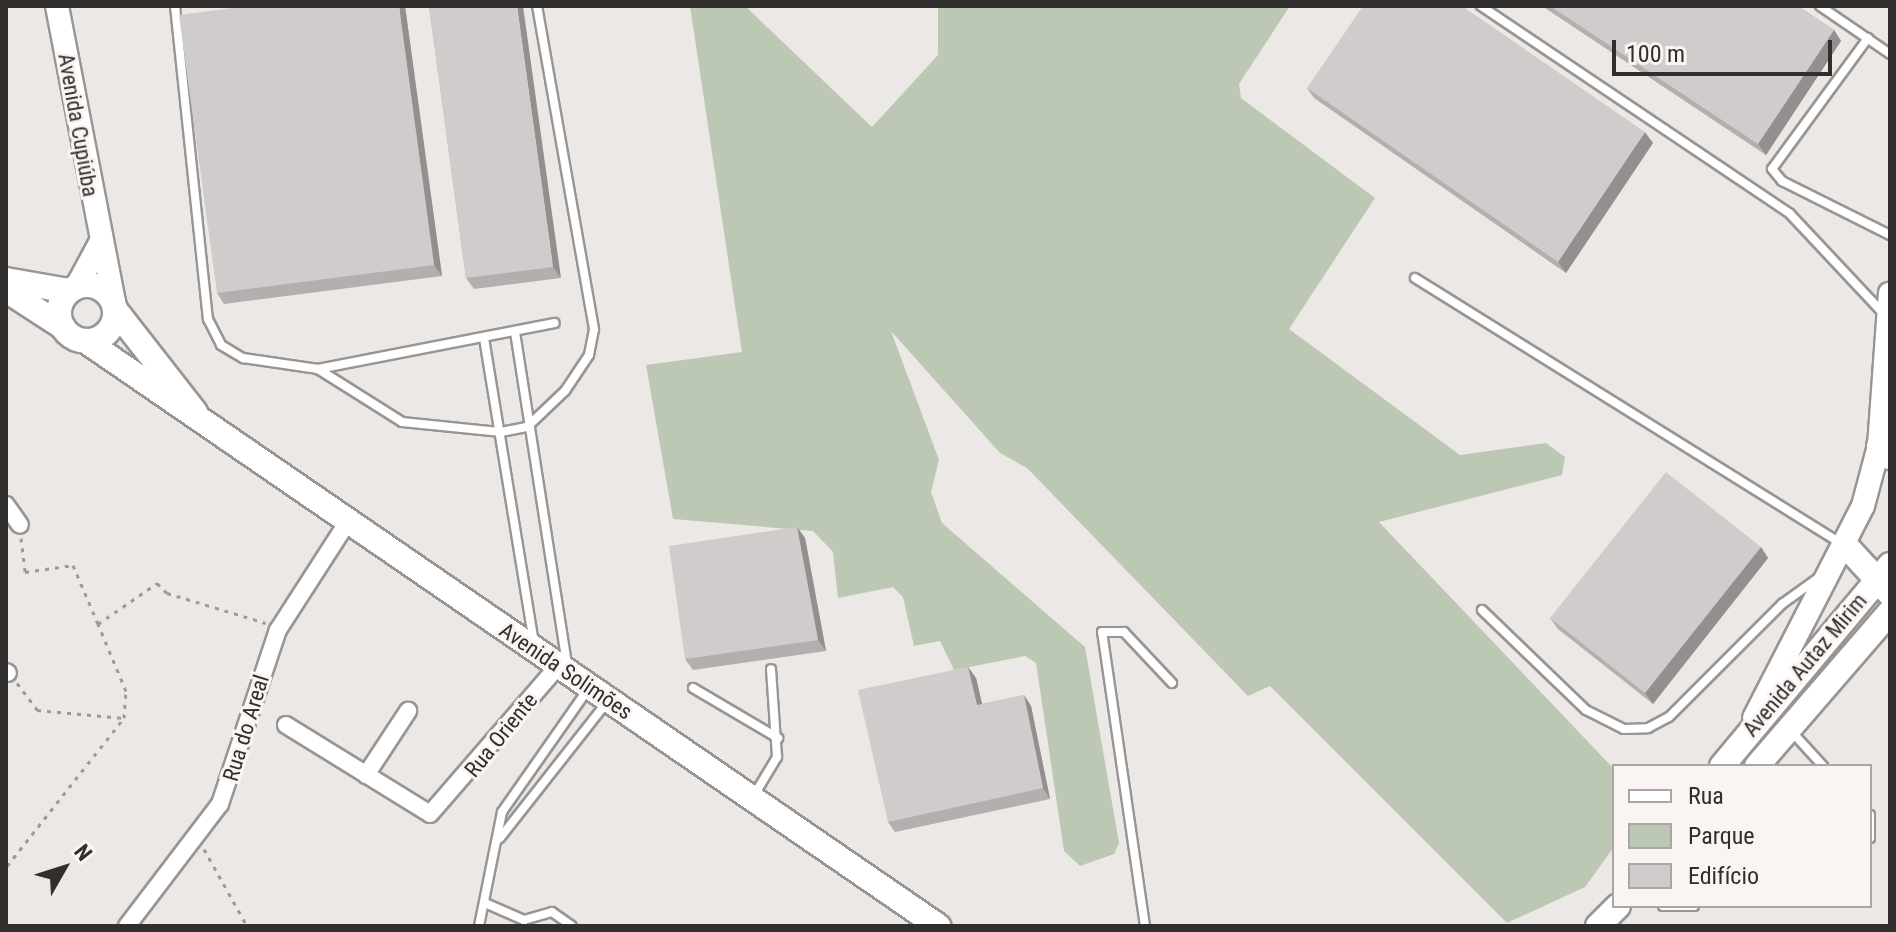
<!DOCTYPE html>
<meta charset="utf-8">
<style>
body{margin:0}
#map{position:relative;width:1896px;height:932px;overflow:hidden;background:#ece8e6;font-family:"Roboto Condensed",sans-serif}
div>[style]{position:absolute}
.green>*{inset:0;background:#bdc8b4}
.path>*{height:3px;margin-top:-1.5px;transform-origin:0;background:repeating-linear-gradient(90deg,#9d9a98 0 4px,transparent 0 10px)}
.roads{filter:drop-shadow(2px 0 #999593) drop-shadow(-2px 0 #999593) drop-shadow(0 2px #999593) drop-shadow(0 -2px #999593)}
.lane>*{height:8px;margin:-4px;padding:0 4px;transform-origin:4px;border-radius:4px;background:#fff}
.street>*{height:16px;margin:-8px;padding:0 8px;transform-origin:8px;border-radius:8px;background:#fff}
.secondary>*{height:22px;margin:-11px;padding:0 11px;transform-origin:11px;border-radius:11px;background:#fff}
.primary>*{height:24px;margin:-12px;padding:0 12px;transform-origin:12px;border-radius:12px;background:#fff}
.primary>.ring{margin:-12px;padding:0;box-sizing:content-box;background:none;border:24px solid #fff;border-radius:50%}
.wall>*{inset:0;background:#b3afaf}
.shaded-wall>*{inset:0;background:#928f8e}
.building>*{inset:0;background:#d0cccb}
span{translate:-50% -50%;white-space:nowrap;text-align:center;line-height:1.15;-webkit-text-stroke:6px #faf5f3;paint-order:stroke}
.street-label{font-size:22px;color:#312f2e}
.frame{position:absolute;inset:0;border:8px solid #312f2e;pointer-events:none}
.legend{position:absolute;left:1612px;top:764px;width:260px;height:144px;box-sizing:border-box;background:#faf5f3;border:2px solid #aaa6a4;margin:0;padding:10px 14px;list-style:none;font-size:24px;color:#312f2e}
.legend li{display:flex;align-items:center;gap:16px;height:40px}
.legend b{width:40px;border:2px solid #aaa6a4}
.north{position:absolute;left:24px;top:828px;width:80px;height:80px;-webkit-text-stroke:6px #faf5f3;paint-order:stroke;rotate:51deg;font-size:22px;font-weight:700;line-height:32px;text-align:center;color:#312f2e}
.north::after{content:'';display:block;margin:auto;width:28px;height:36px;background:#312f2e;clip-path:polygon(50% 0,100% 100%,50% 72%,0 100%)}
.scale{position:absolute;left:1612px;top:40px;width:220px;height:36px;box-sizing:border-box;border:4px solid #312f2e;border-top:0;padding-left:10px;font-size:24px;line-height:28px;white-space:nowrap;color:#312f2e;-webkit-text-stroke:6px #faf5f3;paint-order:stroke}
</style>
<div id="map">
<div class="green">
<i style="clip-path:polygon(690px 6px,745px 6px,872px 127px,938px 55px,938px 6px,1290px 6px,1239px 84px,1241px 98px,1375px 198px,1289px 329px,1460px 455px,1546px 443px,1565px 457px,1562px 475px,1379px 522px,1614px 769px,1614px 847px,1585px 887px,1507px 923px,1270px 686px,1248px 696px,1027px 468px,1000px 453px,891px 331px,939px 460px,931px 492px,942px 523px,1085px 647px,1119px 843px,1114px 854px,1080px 866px,1064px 851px,1036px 663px,1025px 656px,954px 670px,940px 641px,914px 646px,903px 597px,893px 587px,838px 598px,833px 552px,813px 531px,673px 519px,646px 365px,742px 352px)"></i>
</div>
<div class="path">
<i style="left:21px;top:538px;width:34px;rotate:83deg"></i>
<i style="left:25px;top:572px;width:49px;rotate:-8.3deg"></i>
<i style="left:73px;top:565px;width:64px;rotate:67deg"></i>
<i style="left:17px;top:683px;width:34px;rotate:53deg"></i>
<i style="left:37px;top:710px;width:87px;rotate:5.3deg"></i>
<i style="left:204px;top:849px;width:88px;rotate:60.8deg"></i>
<i style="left:7px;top:866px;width:189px;rotate:-51.7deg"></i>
<i style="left:124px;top:718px;width:27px;rotate:-86deg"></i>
<i style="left:126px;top:691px;width:73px;rotate:-112.7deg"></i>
<i style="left:98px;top:624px;width:72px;rotate:-34.8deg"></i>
<i style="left:157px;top:583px;width:14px;rotate:45deg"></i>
<i style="left:167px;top:593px;width:103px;rotate:16.9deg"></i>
</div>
<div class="roads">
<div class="lane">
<i style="left:175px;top:6px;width:315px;rotate:84deg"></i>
<i style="left:208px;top:319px;width:29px;rotate:63deg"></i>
<i style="left:221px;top:345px;width:26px;rotate:31deg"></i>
<i style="left:243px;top:358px;width:76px;rotate:8.3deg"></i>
<i style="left:318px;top:369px;width:99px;rotate:32.2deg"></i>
<i style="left:402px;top:422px;width:100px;rotate:5.8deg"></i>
<i style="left:501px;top:432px;width:26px;rotate:-11deg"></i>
<i style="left:527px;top:427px;width:52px;rotate:-43.5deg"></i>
<i style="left:565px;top:391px;width:43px;rotate:-56.3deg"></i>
<i style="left:589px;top:355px;width:26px;rotate:-79deg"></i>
<i style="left:594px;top:329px;width:328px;rotate:-100deg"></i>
<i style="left:1481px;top:6px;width:372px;rotate:33.9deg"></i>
<i style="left:1790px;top:214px;width:137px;rotate:46.8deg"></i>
<i style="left:1820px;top:6px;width:85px;rotate:34.4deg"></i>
<i style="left:1868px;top:38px;width:162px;rotate:126.2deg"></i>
<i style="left:1772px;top:169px;width:16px;rotate:50deg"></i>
<i style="left:1782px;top:181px;width:121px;rotate:26.6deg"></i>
<i style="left:1415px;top:278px;width:503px;rotate:31.92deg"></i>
<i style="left:515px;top:332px;width:336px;rotate:81.1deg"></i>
<i style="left:484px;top:338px;width:308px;rotate:80.7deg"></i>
<i style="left:318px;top:369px;width:241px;rotate:-11deg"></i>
<i style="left:1482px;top:610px;width:144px;rotate:43.9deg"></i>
<i style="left:1586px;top:710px;width:42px;rotate:26.6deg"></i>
<i style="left:1624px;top:729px;width:24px;rotate:-2deg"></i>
<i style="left:1648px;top:728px;width:24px;rotate:-28deg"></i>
<i style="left:1669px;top:717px;width:160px;rotate:-45deg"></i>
<i style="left:1782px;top:604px;width:48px;rotate:-35.7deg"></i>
<i style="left:693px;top:688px;width:99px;rotate:30.5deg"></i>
<i style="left:1792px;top:732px;width:46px;rotate:47.6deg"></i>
<i style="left:753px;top:797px;width:47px;rotate:-59deg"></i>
<i style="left:777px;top:757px;width:88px;rotate:-93.9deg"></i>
<i style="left:1870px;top:815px;width:23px;rotate:90deg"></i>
<i style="left:500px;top:838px;width:174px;rotate:-51.8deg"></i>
<i style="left:485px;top:903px;width:43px;rotate:23.6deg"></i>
<i style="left:524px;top:920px;width:29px;rotate:-16deg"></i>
<i style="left:552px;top:912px;width:24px;rotate:35deg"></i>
<i style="left:1663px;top:906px;width:31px"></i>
<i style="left:479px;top:926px;width:116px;rotate:-78.6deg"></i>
<i style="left:502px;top:812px;width:150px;rotate:-55deg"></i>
<i style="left:1145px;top:926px;width:297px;rotate:-98.3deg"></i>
<i style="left:1102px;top:632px;width:22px"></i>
<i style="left:1124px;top:632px;width:70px;rotate:46.7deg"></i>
</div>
<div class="street">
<i style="left:6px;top:505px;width:24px;rotate:55deg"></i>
<i style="left:6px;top:672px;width:2px;rotate:27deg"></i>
<i style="left:286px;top:725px;width:169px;rotate:31.7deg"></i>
<i style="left:430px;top:814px;width:196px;rotate:-49.1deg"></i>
<i style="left:366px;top:775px;width:77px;rotate:-56.7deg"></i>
<i style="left:127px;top:926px;width:153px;rotate:-52.7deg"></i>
<i style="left:220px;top:804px;width:183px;rotate:-71.6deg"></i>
<i style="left:278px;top:630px;width:131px;rotate:-57.2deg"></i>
</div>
<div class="secondary">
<i style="left:57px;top:6px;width:302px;rotate:79.1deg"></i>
<i style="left:77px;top:286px;width:47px;rotate:-61.8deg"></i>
<i style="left:1754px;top:718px;width:238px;rotate:-62.8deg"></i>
<i style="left:1863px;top:506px;width:62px;rotate:-75.1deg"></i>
<i style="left:1879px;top:446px;width:153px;rotate:-85.9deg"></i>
</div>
<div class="primary">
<i style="left:6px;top:280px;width:64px;rotate:9.9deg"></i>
<i class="ring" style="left:59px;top:285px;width:32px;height:32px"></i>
<i style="left:6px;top:290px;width:68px;rotate:33deg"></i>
<i style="left:116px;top:311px;width:128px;rotate:52deg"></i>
<i style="left:86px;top:341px;width:1034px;rotate:34.47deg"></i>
<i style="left:1879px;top:446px;width:16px;rotate:45deg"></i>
<i style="left:1847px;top:547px;width:64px;rotate:47.5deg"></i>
<i style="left:1722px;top:766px;width:262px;rotate:-50.1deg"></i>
<i style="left:1757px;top:766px;width:203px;rotate:-49.2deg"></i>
<i style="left:1598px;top:926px;width:28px;rotate:-45deg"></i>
</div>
</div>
<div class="wall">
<i style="clip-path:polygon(405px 6px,442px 276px,224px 304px,217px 293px)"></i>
<i style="clip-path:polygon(429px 6px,561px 278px,474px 289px,466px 278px)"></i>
<i style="clip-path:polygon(1542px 6px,1798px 6px,1834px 30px,1841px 41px,1766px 155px)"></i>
<i style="clip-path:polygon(1307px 88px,1653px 143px,1566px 273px,1314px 98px)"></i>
<i style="clip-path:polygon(797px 527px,805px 538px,826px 651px,693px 670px,685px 659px)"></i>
<i style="clip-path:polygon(1761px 547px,1768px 558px,1653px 704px,1558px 629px,1550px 618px)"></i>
<i style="clip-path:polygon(968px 667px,976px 678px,982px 704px,1024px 695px,1031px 706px,1050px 799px,895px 832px,888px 822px)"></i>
</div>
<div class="shaded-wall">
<i style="clip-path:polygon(399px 6px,405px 6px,442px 276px,434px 265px)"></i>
<i style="clip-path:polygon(517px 6px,523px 6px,561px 278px,553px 267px)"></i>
<i style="clip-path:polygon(1834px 30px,1841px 41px,1766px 155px,1758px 144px)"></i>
<i style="clip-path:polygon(1645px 132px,1653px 143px,1566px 273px,1558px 262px)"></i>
<i style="clip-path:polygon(797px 527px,805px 538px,826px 651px,818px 640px)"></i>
<i style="clip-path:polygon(1761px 547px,1768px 558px,1653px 704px,1645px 693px)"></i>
<i style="clip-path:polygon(968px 667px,976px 678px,985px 716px,977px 705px)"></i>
<i style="clip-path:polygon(1024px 695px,1031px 706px,1050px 799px,1043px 788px)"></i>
</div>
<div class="building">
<i style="clip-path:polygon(248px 6px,399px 6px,434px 265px,217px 293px,179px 15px)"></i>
<i style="clip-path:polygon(429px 6px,517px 6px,553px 267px,466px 278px)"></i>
<i style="clip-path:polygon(1363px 6px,1462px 6px,1645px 132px,1558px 262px,1307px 88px)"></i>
<i style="clip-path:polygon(1550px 6px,1798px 6px,1834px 30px,1758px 144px)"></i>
<i style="clip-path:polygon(1666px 472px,1761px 547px,1645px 693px,1550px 618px)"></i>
<i style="clip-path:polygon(797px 527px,818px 640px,685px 659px,669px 546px)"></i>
<i style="clip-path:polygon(968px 667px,977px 705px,1024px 695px,1043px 788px,888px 822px,858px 690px)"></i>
</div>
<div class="street-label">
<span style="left:78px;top:125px;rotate:80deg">Avenida Cupiúba</span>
<span style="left:1805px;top:665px;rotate:-50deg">Avenida Autaz Mirim</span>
<span style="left:566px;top:671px;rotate:34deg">Avenida Solimões</span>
<span style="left:246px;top:728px;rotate:-73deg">Rua do Areal</span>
<span style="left:501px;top:735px;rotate:-51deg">Rua Oriente</span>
</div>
<div class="frame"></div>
<ul class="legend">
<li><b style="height:10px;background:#fff"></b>Rua</li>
<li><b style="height:22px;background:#bdc8b4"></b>Parque</li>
<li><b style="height:22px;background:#d0cccb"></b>Edifício</li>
</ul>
<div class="north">N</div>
<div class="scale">100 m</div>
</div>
